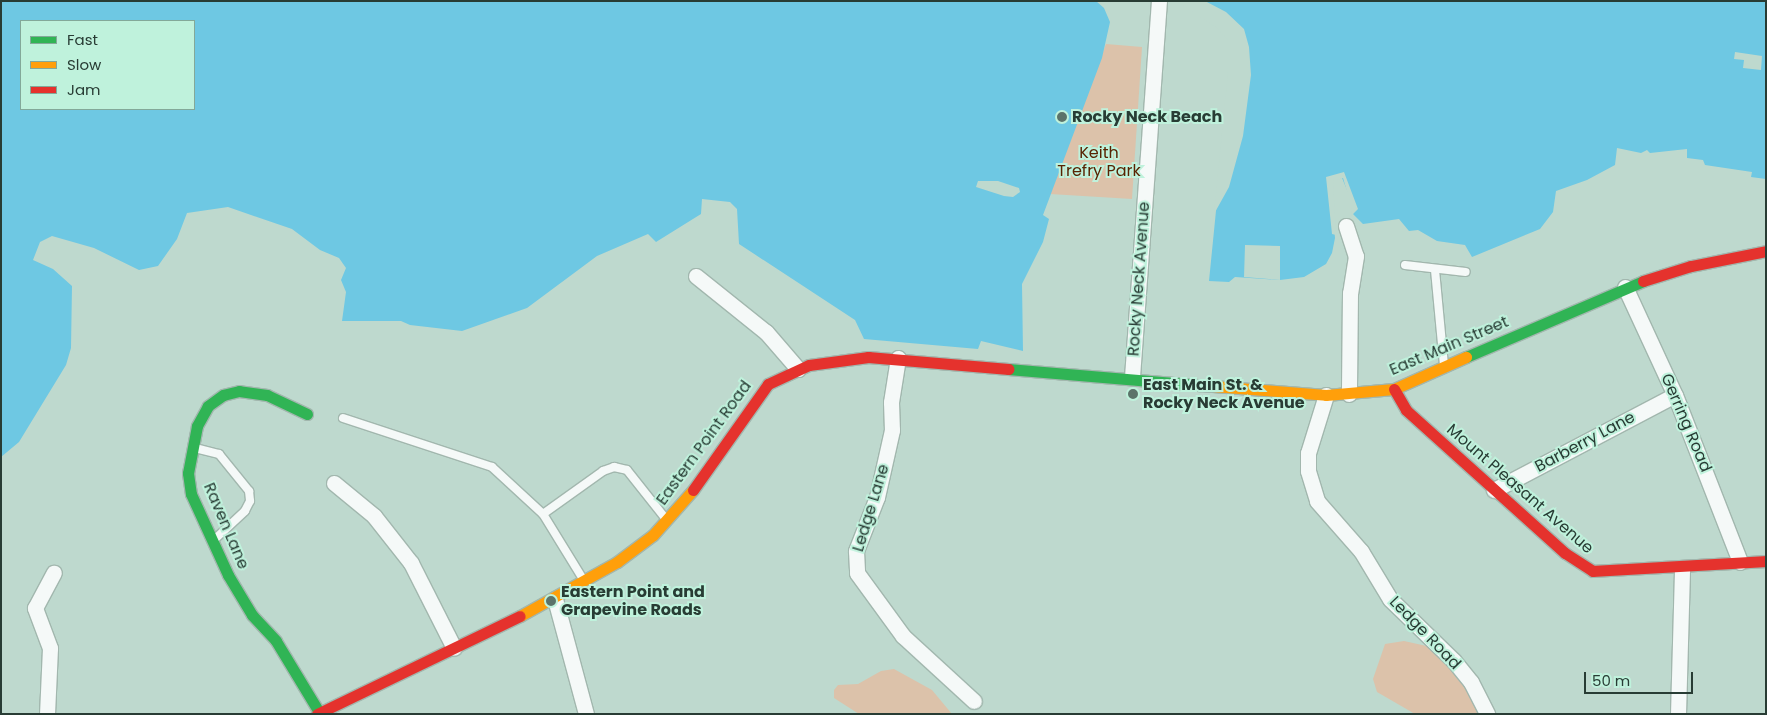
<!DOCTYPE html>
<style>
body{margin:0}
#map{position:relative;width:1767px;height:715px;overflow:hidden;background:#bed9ce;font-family:Poppins,sans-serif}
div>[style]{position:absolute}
.green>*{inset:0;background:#dcc2aa}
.water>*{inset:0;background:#6ec8e3}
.pier>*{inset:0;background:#bed9ce}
.roads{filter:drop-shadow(1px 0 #a2b7ae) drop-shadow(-1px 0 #a2b7ae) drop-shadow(0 1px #a2b7ae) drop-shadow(0 -1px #a2b7ae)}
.lane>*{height:8px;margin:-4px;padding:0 4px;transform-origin:4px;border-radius:4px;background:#f5f9f8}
.street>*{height:15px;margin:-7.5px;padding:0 7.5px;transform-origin:7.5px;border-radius:7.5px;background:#f5f9f8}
.fast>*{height:11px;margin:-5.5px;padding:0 5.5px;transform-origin:5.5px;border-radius:5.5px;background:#30b455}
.slow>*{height:11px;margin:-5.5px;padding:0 5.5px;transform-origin:5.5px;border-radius:5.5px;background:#ff9f0a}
.jam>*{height:11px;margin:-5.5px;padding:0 5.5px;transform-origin:5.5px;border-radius:5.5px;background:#e5322d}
.dots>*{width:14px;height:14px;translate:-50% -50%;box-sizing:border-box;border:2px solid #bff2dc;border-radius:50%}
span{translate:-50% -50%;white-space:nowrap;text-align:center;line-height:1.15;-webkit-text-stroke:4px #bff2dc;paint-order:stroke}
.poi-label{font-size:16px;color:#283c34;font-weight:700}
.left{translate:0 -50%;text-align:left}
.park-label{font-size:16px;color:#592302}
.street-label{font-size:16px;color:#283c34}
.frame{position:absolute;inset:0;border:2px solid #283c34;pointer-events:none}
.legend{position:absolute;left:20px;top:20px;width:175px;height:90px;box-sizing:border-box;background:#bff2dc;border:1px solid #83a999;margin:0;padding:6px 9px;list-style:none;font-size:15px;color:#283c34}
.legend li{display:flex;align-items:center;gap:10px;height:25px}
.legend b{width:25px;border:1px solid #83a999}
.scale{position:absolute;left:1584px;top:672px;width:109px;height:22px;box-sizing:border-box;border:2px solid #283c34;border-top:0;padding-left:6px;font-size:15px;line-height:18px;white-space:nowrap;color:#283c34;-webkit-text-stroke:4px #bff2dc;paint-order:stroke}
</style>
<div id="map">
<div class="green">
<i style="clip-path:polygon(1106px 44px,1142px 47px,1132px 199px,1050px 194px)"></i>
<i style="clip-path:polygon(1404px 641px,1431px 647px,1454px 664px,1476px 707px,1477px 714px,1415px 714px,1377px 692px,1373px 679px,1385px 644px)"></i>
<i style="clip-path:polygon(894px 669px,932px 690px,952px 714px,859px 714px,834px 698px,834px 690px,838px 685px,858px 684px,881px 671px)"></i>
</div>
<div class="water">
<i style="clip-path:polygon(evenodd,1px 1px,1096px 1px,1104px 8px,1110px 22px,1102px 58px,1043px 215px,1049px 219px,1043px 242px,1022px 284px,1023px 351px,981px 341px,978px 349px,864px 339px,855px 320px,739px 244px,737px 209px,730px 202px,702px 199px,701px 214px,656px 242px,648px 234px,597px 256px,527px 308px,462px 331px,410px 325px,401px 321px,342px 321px,346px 292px,341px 280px,346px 268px,339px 258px,320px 250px,292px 229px,228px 207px,187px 213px,177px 239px,158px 266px,139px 270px,94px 248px,52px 236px,40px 242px,33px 260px,53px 269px,72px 286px,71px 348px,66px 365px,19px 442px,1px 457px,1px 1px,21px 21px,194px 21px,194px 109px,21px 109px,21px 21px,1px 1px,998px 181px,1019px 188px,1020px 192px,1013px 197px,1004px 196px,976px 187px,978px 181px,998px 181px)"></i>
<i style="clip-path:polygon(1178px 1px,1766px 1px,1766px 179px,1751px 177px,1752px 172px,1705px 165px,1703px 160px,1687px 158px,1687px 149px,1650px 153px,1647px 150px,1641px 153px,1617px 148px,1615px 165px,1587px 180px,1556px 191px,1553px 212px,1540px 229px,1472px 257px,1465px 245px,1437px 241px,1418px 230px,1409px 231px,1399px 219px,1363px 224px,1353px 214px,1355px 209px,1342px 178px,1330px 180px,1335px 238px,1332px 253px,1326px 264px,1304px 277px,1280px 280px,1235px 277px,1229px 282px,1209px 281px,1232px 50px,1226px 32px)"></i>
</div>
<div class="pier">
<i style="clip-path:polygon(1176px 1px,1205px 1px,1226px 12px,1244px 29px,1249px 47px,1251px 75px,1243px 136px,1229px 187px,1214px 214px,1228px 72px,1228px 40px,1217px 28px)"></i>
<i style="clip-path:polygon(1735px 52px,1762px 56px,1761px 70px,1743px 68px,1744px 60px,1734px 59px)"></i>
<i style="clip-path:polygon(1344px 172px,1358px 209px,1351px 216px,1352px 208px,1343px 178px,1333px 181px,1336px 235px,1332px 234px,1326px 177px)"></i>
<i style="clip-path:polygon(1245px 245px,1280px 246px,1280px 280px,1244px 277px)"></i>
</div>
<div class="roads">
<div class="lane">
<i style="left:1405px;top:265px;width:61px;rotate:6.5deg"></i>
<i style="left:1435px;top:270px;width:95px;rotate:84.6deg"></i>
<i style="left:343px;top:418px;width:157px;rotate:18.2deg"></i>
<i style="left:492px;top:467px;width:69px;rotate:42.7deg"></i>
<i style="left:543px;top:514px;width:76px;rotate:58.4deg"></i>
<i style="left:195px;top:448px;width:25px;rotate:14deg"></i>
<i style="left:219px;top:454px;width:48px;rotate:51deg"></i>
<i style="left:249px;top:491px;width:10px;rotate:84deg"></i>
<i style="left:250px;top:501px;width:11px;rotate:117deg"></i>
<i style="left:245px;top:511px;width:42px;rotate:136.9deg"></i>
<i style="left:543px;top:514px;width:74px;rotate:-35.6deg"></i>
<i style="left:603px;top:471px;width:12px;rotate:-20deg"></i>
<i style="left:614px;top:467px;width:13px;rotate:13deg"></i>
<i style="left:627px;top:470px;width:61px;rotate:51.6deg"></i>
</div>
<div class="street">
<i style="left:1346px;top:226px;width:32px;rotate:72deg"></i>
<i style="left:1356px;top:256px;width:37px;rotate:99deg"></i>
<i style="left:1350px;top:293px;width:101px;rotate:90.6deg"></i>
<i style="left:696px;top:276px;width:90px;rotate:38.7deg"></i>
<i style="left:766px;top:332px;width:49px;rotate:49.1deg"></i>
<i style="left:1625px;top:287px;width:119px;rotate:65.2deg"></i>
<i style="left:1675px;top:395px;width:179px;rotate:68.7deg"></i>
<i style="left:898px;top:358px;width:45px;rotate:99deg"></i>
<i style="left:891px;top:402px;width:28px;rotate:88deg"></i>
<i style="left:892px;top:430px;width:69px;rotate:102.6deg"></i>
<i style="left:877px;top:497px;width:58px;rotate:111.3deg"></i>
<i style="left:856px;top:551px;width:22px;rotate:87deg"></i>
<i style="left:857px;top:573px;width:78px;rotate:53.9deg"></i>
<i style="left:903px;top:636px;width:96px;rotate:42.5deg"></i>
<i style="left:1132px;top:377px;width:377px;rotate:-85.9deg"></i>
<i style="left:1326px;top:395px;width:61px;rotate:107.2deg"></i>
<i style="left:1308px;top:453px;width:18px;rotate:90deg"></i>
<i style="left:1308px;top:471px;width:31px;rotate:73deg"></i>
<i style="left:1317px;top:501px;width:67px;rotate:48.7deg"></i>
<i style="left:1361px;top:551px;width:56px;rotate:58.9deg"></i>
<i style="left:1390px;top:599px;width:89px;rotate:44.1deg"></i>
<i style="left:1454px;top:661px;width:27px;rotate:51deg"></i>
<i style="left:1471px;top:682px;width:36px;rotate:63deg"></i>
<i style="left:334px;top:483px;width:52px;rotate:39.5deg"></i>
<i style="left:374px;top:516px;width:60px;rotate:51.8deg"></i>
<i style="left:411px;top:563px;width:95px;rotate:63.2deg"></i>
<i style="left:1494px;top:490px;width:204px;rotate:-27.7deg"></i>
<i style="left:555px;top:599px;width:119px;rotate:74.9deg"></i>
<i style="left:47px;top:714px;width:66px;rotate:-87.4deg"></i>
<i style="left:50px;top:648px;width:43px;rotate:-110.6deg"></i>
<i style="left:35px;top:608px;width:40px;rotate:-62deg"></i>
<i style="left:1678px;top:714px;width:146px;rotate:-88.4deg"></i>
</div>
<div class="fast">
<i style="left:1466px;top:357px;width:193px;rotate:-23.2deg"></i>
<i style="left:1008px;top:369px;width:193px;rotate:4.8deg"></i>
<i style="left:307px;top:414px;width:44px;rotate:-154.6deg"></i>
<i style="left:267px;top:395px;width:28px;rotate:-172deg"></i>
<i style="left:239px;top:391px;width:16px;rotate:166deg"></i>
<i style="left:223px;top:395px;width:19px;rotate:144deg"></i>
<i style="left:208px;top:406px;width:23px;rotate:119deg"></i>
<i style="left:197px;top:426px;width:48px;rotate:100.8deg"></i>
<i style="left:188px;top:473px;width:21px;rotate:82deg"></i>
<i style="left:191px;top:494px;width:89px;rotate:65.4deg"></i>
<i style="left:228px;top:575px;width:47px;rotate:59deg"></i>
<i style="left:252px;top:615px;width:35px;rotate:47deg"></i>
<i style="left:276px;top:641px;width:83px;rotate:58.8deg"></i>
</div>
<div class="slow">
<i style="left:1200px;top:385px;width:126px;rotate:4.5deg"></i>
<i style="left:1326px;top:395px;width:68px;rotate:-5deg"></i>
<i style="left:1394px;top:389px;width:79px;rotate:-24deg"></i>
<i style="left:520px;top:616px;width:111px;rotate:-29.1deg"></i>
<i style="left:617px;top:562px;width:45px;rotate:-36.9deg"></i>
<i style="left:653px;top:535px;width:60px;rotate:-48.4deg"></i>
</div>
<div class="jam">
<i style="left:1643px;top:281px;width:50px;rotate:-17.4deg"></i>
<i style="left:1691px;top:266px;width:76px;rotate:-11.3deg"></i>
<i style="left:1394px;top:389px;width:24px;rotate:60deg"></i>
<i style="left:1406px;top:410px;width:214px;rotate:42deg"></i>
<i style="left:1565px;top:553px;width:33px;rotate:33deg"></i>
<i style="left:1593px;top:571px;width:173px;rotate:-3.3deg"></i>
<i style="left:693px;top:490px;width:130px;rotate:-54.7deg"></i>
<i style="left:768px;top:384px;width:45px;rotate:-24.9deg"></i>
<i style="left:809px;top:365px;width:60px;rotate:-7.7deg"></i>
<i style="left:868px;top:357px;width:141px;rotate:4.9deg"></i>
<i style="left:317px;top:714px;width:225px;rotate:-25.8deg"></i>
</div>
</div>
<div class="dots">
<i style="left:1062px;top:117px;background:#5c736a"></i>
<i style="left:1133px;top:394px;background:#5c736a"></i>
<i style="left:551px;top:601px;background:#5c736a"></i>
</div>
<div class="poi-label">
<span class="left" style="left:1072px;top:117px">Rocky Neck Beach</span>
<span class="left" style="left:1143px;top:394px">East Main St. &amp;<br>Rocky Neck Avenue</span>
<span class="left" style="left:561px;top:601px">Eastern Point and<br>Grapevine Roads</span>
</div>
<div class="park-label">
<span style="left:1099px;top:162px">Keith<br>Trefry Park</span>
</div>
<div class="street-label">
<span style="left:1139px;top:279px;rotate:-86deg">Rocky Neck Avenue</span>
<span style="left:1449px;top:346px;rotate:-23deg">East Main Street</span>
<span style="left:1686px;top:423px;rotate:67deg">Gerring Road</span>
<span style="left:1585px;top:442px;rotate:-28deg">Barberry Lane</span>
<span style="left:704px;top:443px;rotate:-54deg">Eastern Point Road</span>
<span style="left:1520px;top:489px;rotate:41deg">Mount Pleasant Avenue</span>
<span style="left:871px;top:508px;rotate:-73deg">Ledge Lane</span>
<span style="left:226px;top:526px;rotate:67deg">Raven Lane</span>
<span style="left:1425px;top:633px;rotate:46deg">Ledge Road</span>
</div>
<div class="frame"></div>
<ul class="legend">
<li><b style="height:6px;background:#30b455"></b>Fast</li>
<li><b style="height:6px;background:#ff9f0a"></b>Slow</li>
<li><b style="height:6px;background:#e5322d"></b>Jam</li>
</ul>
<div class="scale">50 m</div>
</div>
